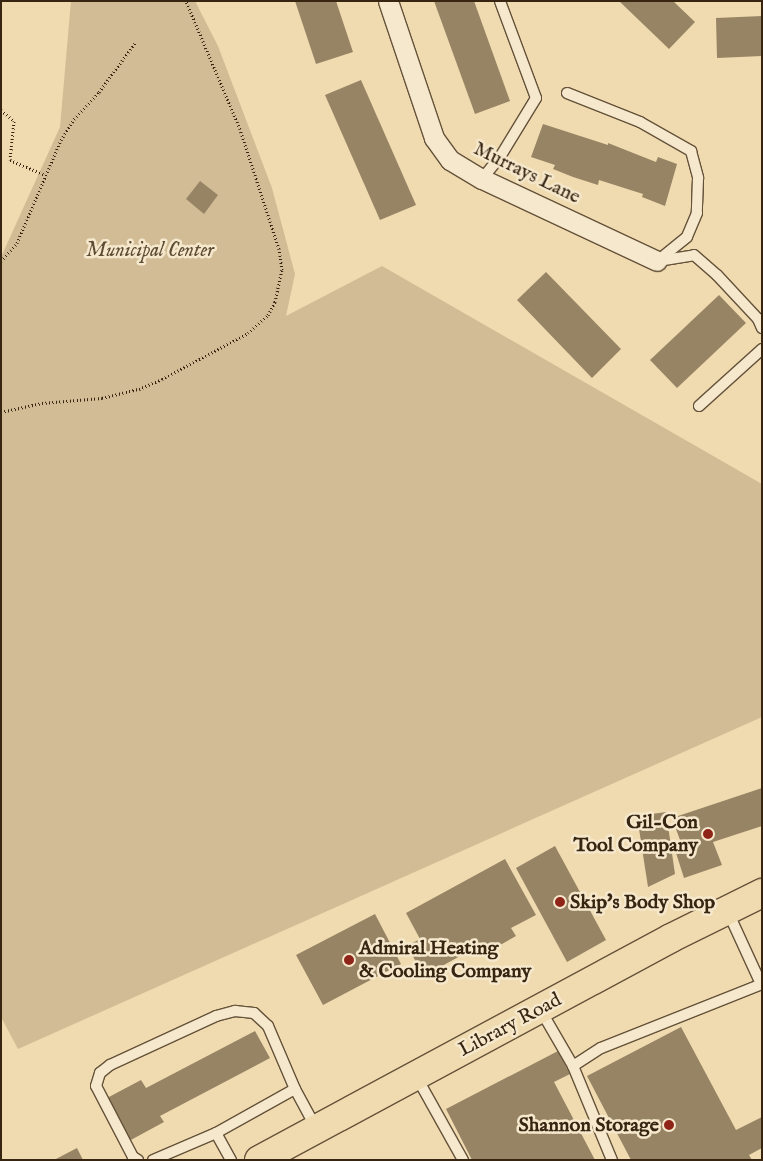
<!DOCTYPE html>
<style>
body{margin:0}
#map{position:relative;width:763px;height:1161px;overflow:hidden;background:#f0dbb0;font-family:"IM FELL English",serif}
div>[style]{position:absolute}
.green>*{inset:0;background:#d1bc95}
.building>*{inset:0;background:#978464}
.path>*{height:3px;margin-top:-1.5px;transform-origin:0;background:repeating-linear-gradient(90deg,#372512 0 1px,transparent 0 3.5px)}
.roads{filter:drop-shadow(1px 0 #65523a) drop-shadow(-1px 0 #65523a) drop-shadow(0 1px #65523a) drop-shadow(0 -1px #65523a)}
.lane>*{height:10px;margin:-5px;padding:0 5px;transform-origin:5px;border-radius:5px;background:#f5e8cc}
.street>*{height:19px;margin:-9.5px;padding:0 9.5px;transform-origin:9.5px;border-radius:9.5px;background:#f5e8cc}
.primary>*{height:28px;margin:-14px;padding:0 14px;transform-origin:14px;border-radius:14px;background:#f0dbb0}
.dots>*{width:14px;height:14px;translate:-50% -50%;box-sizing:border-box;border:2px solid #f5e8cc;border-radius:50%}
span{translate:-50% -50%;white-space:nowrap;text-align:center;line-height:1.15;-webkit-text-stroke:5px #f5e8cc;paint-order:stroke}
.street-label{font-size:20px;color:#372512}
.park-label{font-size:20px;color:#5e4b33;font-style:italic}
.poi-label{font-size:20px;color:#372512;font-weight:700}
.right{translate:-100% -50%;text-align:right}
.left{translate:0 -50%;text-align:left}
.frame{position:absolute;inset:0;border:2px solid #372512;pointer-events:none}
</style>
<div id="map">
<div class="green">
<i style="clip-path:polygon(71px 1px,195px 1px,218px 46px,272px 188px,295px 274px,286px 316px,382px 266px,762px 484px,762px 717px,18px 1049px,1px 1017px,1px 257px,60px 127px)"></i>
</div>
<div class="building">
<i style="clip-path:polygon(295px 1px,336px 1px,353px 52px,316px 64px)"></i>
<i style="clip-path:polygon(434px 1px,474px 1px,510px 101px,475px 114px)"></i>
<i style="clip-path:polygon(619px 1px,673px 1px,695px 22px,669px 49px)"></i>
<i style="clip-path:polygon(762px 16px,762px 56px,717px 58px,716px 18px)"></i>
<i style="clip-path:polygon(361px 80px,416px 205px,380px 220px,325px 95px)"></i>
<i style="clip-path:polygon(543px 124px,608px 145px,608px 143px,656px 162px,658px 157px,677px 164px,665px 206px,642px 197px,643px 194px,599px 180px,598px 185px,573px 177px,553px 169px,555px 165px,531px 157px)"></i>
<i style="clip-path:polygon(200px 181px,218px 195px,204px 214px,186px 199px)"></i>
<i style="clip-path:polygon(546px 272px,621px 349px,592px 378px,517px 300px)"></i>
<i style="clip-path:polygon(719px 295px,746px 323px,677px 388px,650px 360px)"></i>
<i style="clip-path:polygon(762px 788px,762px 826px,713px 842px,722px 865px,684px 878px,676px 853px,684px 851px,672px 818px)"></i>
<i style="clip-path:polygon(666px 812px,675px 874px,648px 887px,637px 816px)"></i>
<i style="clip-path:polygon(555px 846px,606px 940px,567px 962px,516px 868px)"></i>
<i style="clip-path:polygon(505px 859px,536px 915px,511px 928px,516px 936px,484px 954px,480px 945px,424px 976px,407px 946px,420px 939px,406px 913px)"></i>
<i style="clip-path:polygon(375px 914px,401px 964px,323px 1005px,296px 955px)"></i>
<i style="clip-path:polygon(681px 1027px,736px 1130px,762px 1117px,762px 1148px,749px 1155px,752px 1160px,631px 1160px,587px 1076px)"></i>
<i style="clip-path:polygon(255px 1031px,270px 1058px,160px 1116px,164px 1122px,129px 1141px,107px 1098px,141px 1080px,146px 1088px)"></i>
<i style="clip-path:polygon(558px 1051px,570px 1074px,554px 1082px,595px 1160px,472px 1160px,446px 1109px)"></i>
<i style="clip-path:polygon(77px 1148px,83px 1160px,54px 1160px)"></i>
</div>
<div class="path">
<i style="left:1px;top:110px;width:17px;rotate:40deg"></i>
<i style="left:14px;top:121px;width:39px;rotate:96deg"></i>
<i style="left:10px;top:160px;width:38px;rotate:23deg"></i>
<i style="left:1px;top:261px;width:24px;rotate:-48deg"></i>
<i style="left:17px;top:243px;width:112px;rotate:-66.9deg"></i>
<i style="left:61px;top:140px;width:25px;rotate:-58deg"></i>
<i style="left:74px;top:119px;width:37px;rotate:-47deg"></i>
<i style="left:99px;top:92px;width:61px;rotate:-53.7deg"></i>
<i style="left:1px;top:412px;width:42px;rotate:-12.4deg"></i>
<i style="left:42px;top:403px;width:60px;rotate:-4.8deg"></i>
<i style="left:102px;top:398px;width:38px;rotate:-14deg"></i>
<i style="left:139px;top:389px;width:25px;rotate:-23deg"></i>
<i style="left:162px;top:379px;width:98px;rotate:-28.1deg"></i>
<i style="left:248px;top:333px;width:27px;rotate:-42deg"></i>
<i style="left:268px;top:315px;width:15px;rotate:-62deg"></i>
<i style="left:275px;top:302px;width:33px;rotate:-78deg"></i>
<i style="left:282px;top:270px;width:21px;rotate:-98deg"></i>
<i style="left:279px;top:249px;width:126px;rotate:-108deg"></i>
<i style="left:240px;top:129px;width:139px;rotate:-112.9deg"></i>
</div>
<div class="roads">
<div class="lane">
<i style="left:567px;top:93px;width:79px;rotate:21.7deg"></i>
<i style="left:640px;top:122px;width:59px;rotate:29.6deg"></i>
<i style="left:691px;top:151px;width:28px;rotate:75deg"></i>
<i style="left:698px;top:178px;width:35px;rotate:92deg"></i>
<i style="left:697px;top:213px;width:26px;rotate:113deg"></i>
<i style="left:687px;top:237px;width:38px;rotate:141deg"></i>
<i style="left:482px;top:179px;width:28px;rotate:-51deg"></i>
<i style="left:500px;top:157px;width:69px;rotate:-58.6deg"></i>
<i style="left:536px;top:98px;width:103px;rotate:-110.4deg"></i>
<i style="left:658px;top:261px;width:36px;rotate:-9deg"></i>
<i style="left:694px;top:255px;width:30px;rotate:41deg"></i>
<i style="left:717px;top:275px;width:60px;rotate:47deg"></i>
<i style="left:758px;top:319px;width:10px;rotate:66deg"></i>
<i style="left:699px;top:406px;width:85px;rotate:-42.1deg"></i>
<i style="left:727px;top:910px;width:81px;rotate:65.3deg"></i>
<i style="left:540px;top:1009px;width:66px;rotate:59.9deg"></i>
<i style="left:573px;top:1066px;width:33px;rotate:-33deg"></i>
<i style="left:601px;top:1048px;width:173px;rotate:-21.7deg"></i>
<i style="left:573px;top:1066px;width:102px;rotate:67.5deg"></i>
<i style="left:416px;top:1076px;width:96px;rotate:60.8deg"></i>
<i style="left:216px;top:1133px;width:31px;rotate:61deg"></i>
<i style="left:138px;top:1160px;width:6px;rotate:-149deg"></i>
<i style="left:133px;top:1157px;width:80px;rotate:-117.5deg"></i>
<i style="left:96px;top:1086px;width:14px;rotate:-73deg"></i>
<i style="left:100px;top:1073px;width:13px;rotate:-39deg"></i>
<i style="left:110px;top:1065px;width:117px;rotate:-24.8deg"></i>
<i style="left:216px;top:1016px;width:20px;rotate:-15deg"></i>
<i style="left:235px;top:1011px;width:19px;rotate:6deg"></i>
<i style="left:254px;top:1013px;width:19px;rotate:43deg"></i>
<i style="left:268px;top:1026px;width:69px;rotate:66.8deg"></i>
<i style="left:295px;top:1089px;width:44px;rotate:61.7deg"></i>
<i style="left:153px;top:1160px;width:69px;rotate:-23.2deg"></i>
<i style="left:216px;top:1133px;width:90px;rotate:-29.1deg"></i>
</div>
<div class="street">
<i style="left:388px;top:1px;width:145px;rotate:71.4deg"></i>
<i style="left:434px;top:138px;width:27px;rotate:54deg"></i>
<i style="left:450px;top:160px;width:37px;rotate:31deg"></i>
<i style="left:482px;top:179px;width:193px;rotate:25.1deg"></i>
</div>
<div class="primary">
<i style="left:259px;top:1160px;width:468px;rotate:-28.3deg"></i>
<i style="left:671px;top:938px;width:102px;rotate:-26.3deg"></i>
</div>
</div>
<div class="dots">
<i style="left:708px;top:834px;background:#8f2418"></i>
<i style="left:560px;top:902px;background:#8f2418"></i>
<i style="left:349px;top:960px;background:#8f2418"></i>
<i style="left:669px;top:1125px;background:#8f2418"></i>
</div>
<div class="street-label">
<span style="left:527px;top:173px;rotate:26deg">Murrays Lane</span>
<span style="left:510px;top:1025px;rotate:-28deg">Library Road</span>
</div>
<div class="park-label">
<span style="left:150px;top:250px">Municipal Center</span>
</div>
<div class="poi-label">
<span class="right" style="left:698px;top:834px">Gil-Con<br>Tool Company</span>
<span class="left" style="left:570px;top:902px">Skip's Body Shop</span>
<span class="left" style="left:359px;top:960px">Admiral Heating<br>&amp; Cooling Company</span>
<span class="right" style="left:659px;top:1125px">Shannon Storage</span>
</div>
<div class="frame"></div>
</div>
